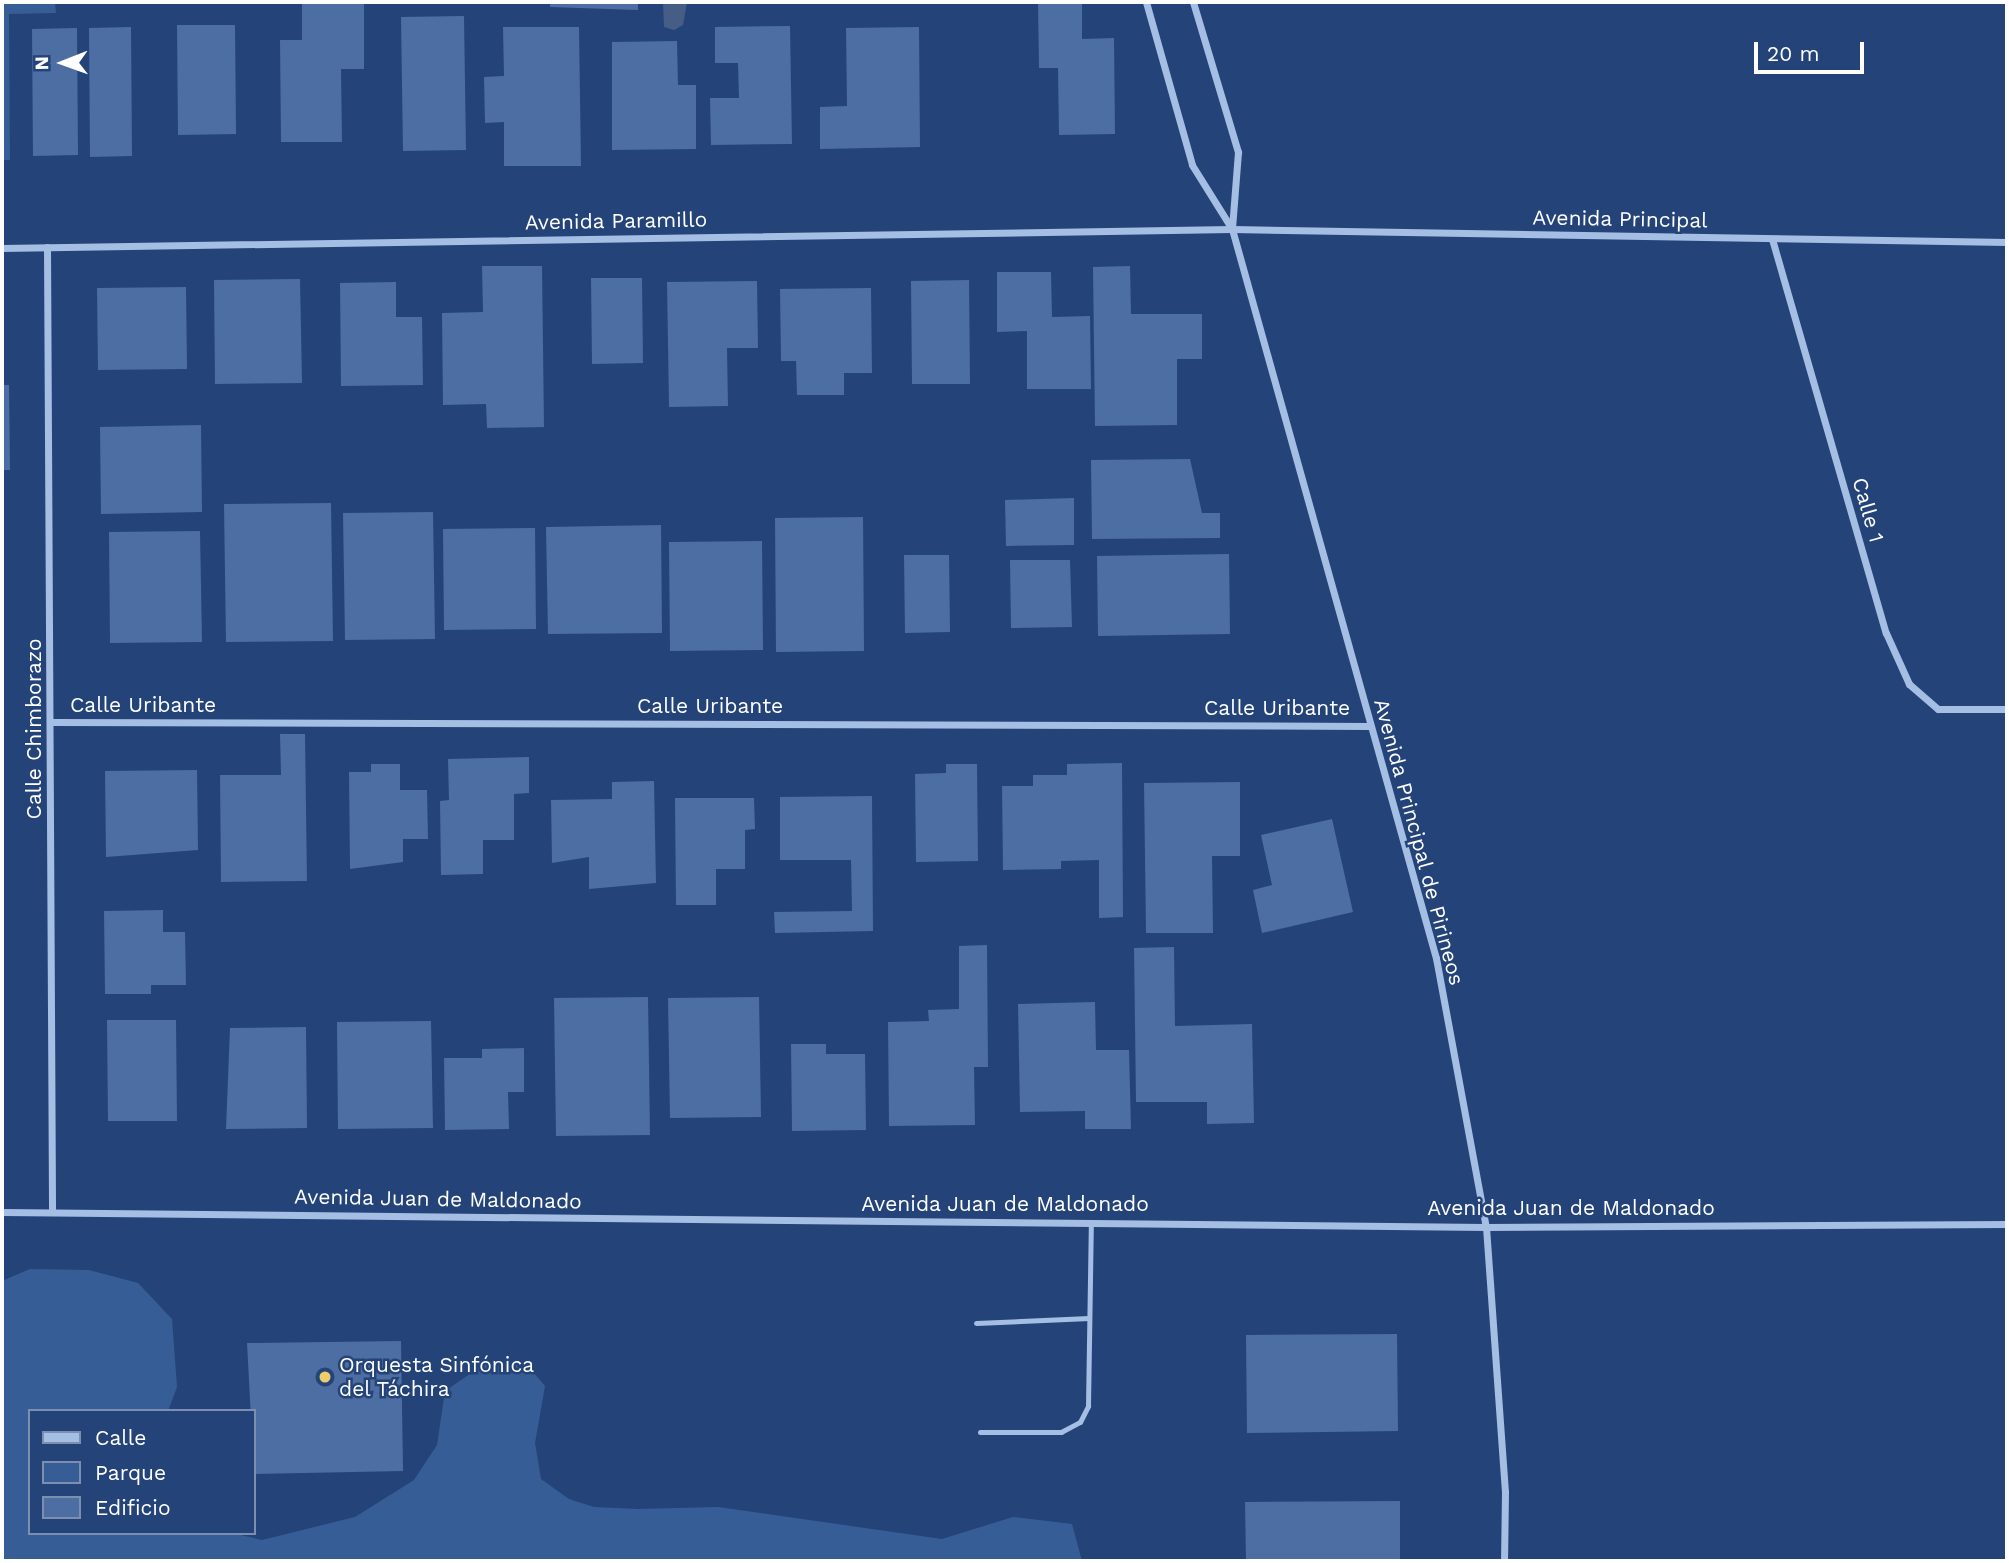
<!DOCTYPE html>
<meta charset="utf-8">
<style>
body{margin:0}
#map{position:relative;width:2009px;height:1563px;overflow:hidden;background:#244479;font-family:"Work Sans",sans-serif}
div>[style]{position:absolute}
.green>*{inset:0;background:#375d96}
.water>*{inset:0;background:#465e85}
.building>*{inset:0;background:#4c6ea2}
.service>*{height:5px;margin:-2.5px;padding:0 2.5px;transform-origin:2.5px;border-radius:2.5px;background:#a5bee4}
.minor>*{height:7px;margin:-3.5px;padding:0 3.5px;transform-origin:3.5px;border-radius:3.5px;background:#a5bee4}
.dots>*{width:19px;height:19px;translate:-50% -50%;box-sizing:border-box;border:4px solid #244479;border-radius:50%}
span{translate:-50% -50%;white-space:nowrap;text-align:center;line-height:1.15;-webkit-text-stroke:5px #244479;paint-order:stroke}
.street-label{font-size:21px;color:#fff}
.poi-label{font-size:21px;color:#fff}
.left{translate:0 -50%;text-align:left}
.frame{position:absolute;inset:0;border:4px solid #fff;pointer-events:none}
.legend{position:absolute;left:28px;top:1409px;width:228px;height:126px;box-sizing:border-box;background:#244479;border:2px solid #7c8faf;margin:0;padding:9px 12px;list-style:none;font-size:21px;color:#fff}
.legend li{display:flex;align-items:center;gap:14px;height:35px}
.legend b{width:35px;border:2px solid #7c8faf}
.north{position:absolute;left:28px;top:28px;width:70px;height:70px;-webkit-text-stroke:5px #244479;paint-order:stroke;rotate:269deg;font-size:19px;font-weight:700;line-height:28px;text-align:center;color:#fff}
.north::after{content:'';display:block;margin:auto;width:24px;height:32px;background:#fff;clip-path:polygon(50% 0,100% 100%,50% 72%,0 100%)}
.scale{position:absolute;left:1754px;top:42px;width:110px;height:32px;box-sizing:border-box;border:4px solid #fff;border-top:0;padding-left:9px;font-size:21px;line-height:24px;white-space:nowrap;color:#fff;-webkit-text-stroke:5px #244479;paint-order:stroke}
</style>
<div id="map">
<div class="green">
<i style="clip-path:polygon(2px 2px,55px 2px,56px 13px,9px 14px,10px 160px,2px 160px)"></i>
<i style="clip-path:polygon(30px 1269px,89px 1270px,138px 1283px,172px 1319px,177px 1387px,168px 1411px,30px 1411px,30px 1533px,232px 1533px,262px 1540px,355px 1517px,414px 1480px,437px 1445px,445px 1391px,483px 1365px,527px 1365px,545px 1386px,535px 1443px,541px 1479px,569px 1499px,594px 1507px,638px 1509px,718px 1507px,942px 1539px,1013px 1517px,1072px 1524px,1082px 1561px,2px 1561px,2px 1281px)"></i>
</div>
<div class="water">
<i style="clip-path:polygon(663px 2px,687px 2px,683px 25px,674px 30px,664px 27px)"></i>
</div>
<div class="building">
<i style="clip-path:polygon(302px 2px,364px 2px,364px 69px,341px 69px,342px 142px,281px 142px,280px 40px,302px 40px)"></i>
<i style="clip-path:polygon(550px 2px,638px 2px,638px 10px,550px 7px)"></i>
<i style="clip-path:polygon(1038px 2px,1082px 2px,1082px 39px,1114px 38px,1115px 134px,1059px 135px,1058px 68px,1039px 68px)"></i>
<i style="clip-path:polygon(464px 16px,466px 150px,403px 151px,401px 17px)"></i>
<i style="clip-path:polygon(177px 25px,235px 25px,236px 134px,178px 135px)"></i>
<i style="clip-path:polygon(790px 26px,792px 144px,711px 145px,710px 98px,739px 98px,738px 63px,715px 63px,715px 27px)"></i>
<i style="clip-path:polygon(131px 27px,132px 156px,90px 157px,89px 28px)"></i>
<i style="clip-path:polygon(503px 27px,579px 27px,581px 166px,504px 166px,504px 122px,485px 123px,484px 77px,504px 76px)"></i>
<i style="clip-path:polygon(919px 27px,920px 147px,820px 149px,820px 107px,847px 106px,846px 28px)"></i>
<i style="clip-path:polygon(77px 28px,78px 155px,33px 156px,32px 29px)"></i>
<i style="clip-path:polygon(677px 41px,678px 85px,696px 85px,696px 149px,612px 150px,612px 42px)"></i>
<i style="clip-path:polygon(482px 266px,542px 266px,544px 427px,487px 428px,486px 404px,443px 405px,442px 313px,483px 312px)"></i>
<i style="clip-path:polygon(1130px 266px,1131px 314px,1202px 314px,1202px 359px,1177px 359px,1177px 425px,1095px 426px,1093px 267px)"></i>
<i style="clip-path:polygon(997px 272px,1051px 272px,1052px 317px,1090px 316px,1091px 389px,1027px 389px,1027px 331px,997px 332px)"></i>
<i style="clip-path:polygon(591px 278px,642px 278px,643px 363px,592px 364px)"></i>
<i style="clip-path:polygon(300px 279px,302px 383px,215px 384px,214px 280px)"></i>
<i style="clip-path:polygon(969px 280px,970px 384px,912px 384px,911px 281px)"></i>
<i style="clip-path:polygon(757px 281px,758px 348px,727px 348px,728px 406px,669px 407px,667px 282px)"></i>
<i style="clip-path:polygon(396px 282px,396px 317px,422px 317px,423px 385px,341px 386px,340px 283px)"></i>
<i style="clip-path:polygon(186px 287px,187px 369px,98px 370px,97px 288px)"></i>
<i style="clip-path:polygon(871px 288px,872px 373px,844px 373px,844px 395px,797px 395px,796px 361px,781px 361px,780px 289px)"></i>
<i style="clip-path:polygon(2px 385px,9px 385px,10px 470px,2px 470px)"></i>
<i style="clip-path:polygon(201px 425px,202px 512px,101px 514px,100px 427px)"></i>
<i style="clip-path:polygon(1190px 459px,1202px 513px,1220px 513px,1220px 538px,1092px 539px,1091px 460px)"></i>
<i style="clip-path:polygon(1074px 498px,1074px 545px,1006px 546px,1005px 500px)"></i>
<i style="clip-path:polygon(331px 503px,333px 641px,226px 642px,224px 504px)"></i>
<i style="clip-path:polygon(433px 512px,435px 639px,345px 640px,343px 513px)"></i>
<i style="clip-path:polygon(863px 517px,864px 651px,776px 652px,775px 518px)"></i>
<i style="clip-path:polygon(661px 525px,662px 633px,548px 634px,546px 527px)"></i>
<i style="clip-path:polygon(535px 528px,536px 629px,444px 630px,443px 529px)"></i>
<i style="clip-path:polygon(200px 531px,202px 642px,110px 643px,109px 532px)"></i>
<i style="clip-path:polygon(762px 541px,763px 650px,670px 651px,669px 542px)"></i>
<i style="clip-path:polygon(1229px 554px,1230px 634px,1098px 636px,1097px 556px)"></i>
<i style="clip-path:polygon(904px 555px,949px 555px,950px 632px,905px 633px)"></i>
<i style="clip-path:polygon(1010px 560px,1070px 560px,1072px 627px,1011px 628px)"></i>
<i style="clip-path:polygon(280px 734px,305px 734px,307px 881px,221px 882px,220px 775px,281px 775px)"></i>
<i style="clip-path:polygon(529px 757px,529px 793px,514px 794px,514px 840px,483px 840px,483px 874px,441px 875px,440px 801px,449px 800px,448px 759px)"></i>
<i style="clip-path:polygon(1122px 763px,1123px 917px,1099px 918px,1099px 860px,1061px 861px,1061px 869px,1003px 870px,1002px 786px,1033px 786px,1033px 775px,1067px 775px,1067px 764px)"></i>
<i style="clip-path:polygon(371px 764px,400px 764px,400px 790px,427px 790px,428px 839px,403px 839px,403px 862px,350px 869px,349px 772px,371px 772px)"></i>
<i style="clip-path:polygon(946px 764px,977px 764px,978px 861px,916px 862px,915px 774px,946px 773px)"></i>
<i style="clip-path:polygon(197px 770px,198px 850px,106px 857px,105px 771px)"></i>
<i style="clip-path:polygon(654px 781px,656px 883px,589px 889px,589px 857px,552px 863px,551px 800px,612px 799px,612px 782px)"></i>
<i style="clip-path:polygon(1240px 782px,1240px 856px,1212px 856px,1213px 933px,1146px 933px,1144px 783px)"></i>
<i style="clip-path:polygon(872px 796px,873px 931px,775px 933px,774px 912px,852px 911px,851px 860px,780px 860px,780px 797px)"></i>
<i style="clip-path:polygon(675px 798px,754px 798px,755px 829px,745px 830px,745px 869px,716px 869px,716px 905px,676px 905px)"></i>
<i style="clip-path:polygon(1332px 819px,1353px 912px,1262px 933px,1253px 890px,1272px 885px,1261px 835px)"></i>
<i style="clip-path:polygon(163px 910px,163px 932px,185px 932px,186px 985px,151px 985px,151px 994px,105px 994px,104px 911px)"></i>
<i style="clip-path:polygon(987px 945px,988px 1067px,974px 1067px,975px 1125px,889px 1126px,888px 1022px,929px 1021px,928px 1010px,959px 1009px,959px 946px)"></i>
<i style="clip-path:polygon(1174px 947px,1175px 1026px,1252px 1024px,1254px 1123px,1207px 1124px,1207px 1102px,1136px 1102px,1134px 948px)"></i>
<i style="clip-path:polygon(648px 997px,650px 1135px,556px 1136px,554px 998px)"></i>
<i style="clip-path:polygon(759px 997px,761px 1117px,670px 1118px,668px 998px)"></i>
<i style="clip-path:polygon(1095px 1002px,1096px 1050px,1129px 1050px,1131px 1129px,1085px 1129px,1085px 1111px,1020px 1112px,1018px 1004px)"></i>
<i style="clip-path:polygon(107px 1020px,176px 1020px,177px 1121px,108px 1121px)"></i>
<i style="clip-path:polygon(431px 1021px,433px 1128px,338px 1129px,337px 1022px)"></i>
<i style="clip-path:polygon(306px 1027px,307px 1128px,226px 1129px,230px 1028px)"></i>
<i style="clip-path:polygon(791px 1044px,826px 1044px,826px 1054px,865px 1054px,866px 1130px,792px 1131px)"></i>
<i style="clip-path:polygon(524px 1048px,524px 1092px,508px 1092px,509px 1129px,445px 1130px,444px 1058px,482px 1058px,482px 1049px)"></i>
<i style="clip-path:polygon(1397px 1334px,1398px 1431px,1247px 1433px,1246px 1335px)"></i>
<i style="clip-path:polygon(401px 1341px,403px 1471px,254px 1474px,247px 1343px)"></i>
<i style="clip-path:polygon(1400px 1501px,1400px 1561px,1246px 1561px,1245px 1502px)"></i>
</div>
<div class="service">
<i style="left:976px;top:1323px;width:113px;rotate:-2.5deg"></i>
<i style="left:980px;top:1432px;width:81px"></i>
<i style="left:1061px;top:1432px;width:21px;rotate:-28deg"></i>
<i style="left:1080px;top:1422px;width:18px;rotate:-63deg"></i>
<i style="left:1088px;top:1406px;width:182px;rotate:-89.1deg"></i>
</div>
<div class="minor">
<i style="left:1146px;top:2px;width:169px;rotate:74.2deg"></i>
<i style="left:1192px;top:165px;width:75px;rotate:58deg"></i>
<i style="left:1232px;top:229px;width:757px;rotate:74.37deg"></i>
<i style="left:1436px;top:958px;width:274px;rotate:79.5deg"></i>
<i style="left:1486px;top:1227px;width:266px;rotate:85.9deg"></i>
<i style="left:1505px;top:1492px;width:69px;rotate:90.8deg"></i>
<i style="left:1193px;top:2px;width:157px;rotate:73.3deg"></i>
<i style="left:1238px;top:152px;width:76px;rotate:94.5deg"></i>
<i style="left:1772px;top:239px;width:410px;rotate:73.9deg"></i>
<i style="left:1886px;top:633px;width:56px;rotate:65.7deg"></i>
<i style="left:1909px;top:684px;width:38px;rotate:41deg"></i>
<i style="left:1938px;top:709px;width:69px"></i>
<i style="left:47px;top:247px;width:965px;rotate:89.7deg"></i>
<i style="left:2px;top:248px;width:1230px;rotate:-0.88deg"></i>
<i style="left:1232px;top:229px;width:775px;rotate:0.96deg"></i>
<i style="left:52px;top:722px;width:1317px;rotate:0.17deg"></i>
<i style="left:2px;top:1212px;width:1484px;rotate:0.58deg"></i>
<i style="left:1486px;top:1227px;width:521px;rotate:-0.33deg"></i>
</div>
<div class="dots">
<i style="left:325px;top:1377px;background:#eece69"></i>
</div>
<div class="street-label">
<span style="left:1620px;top:219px;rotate:1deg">Avenida Principal</span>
<span style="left:616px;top:221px;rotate:-1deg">Avenida Paramillo</span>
<span style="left:1868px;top:510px;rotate:74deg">Calle 1</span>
<span style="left:143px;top:705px">Calle Uribante</span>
<span style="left:710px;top:706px">Calle Uribante</span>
<span style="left:1277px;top:708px">Calle Uribante</span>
<span style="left:34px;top:729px;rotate:-90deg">Calle Chimborazo</span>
<span style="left:1419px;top:842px;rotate:75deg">Avenida Principal de Pirineos</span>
<span style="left:438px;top:1199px;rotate:1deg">Avenida Juan de Maldonado</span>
<span style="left:1005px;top:1204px">Avenida Juan de Maldonado</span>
<span style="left:1571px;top:1208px">Avenida Juan de Maldonado</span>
</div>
<div class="poi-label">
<span class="left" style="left:339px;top:1377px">Orquesta Sinfónica<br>del Táchira</span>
</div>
<div class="frame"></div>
<ul class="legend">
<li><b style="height:9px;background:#a5bee4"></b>Calle</li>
<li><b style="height:19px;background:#375d96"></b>Parque</li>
<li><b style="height:19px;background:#4c6ea2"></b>Edificio</li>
</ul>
<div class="north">N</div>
<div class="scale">20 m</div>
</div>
